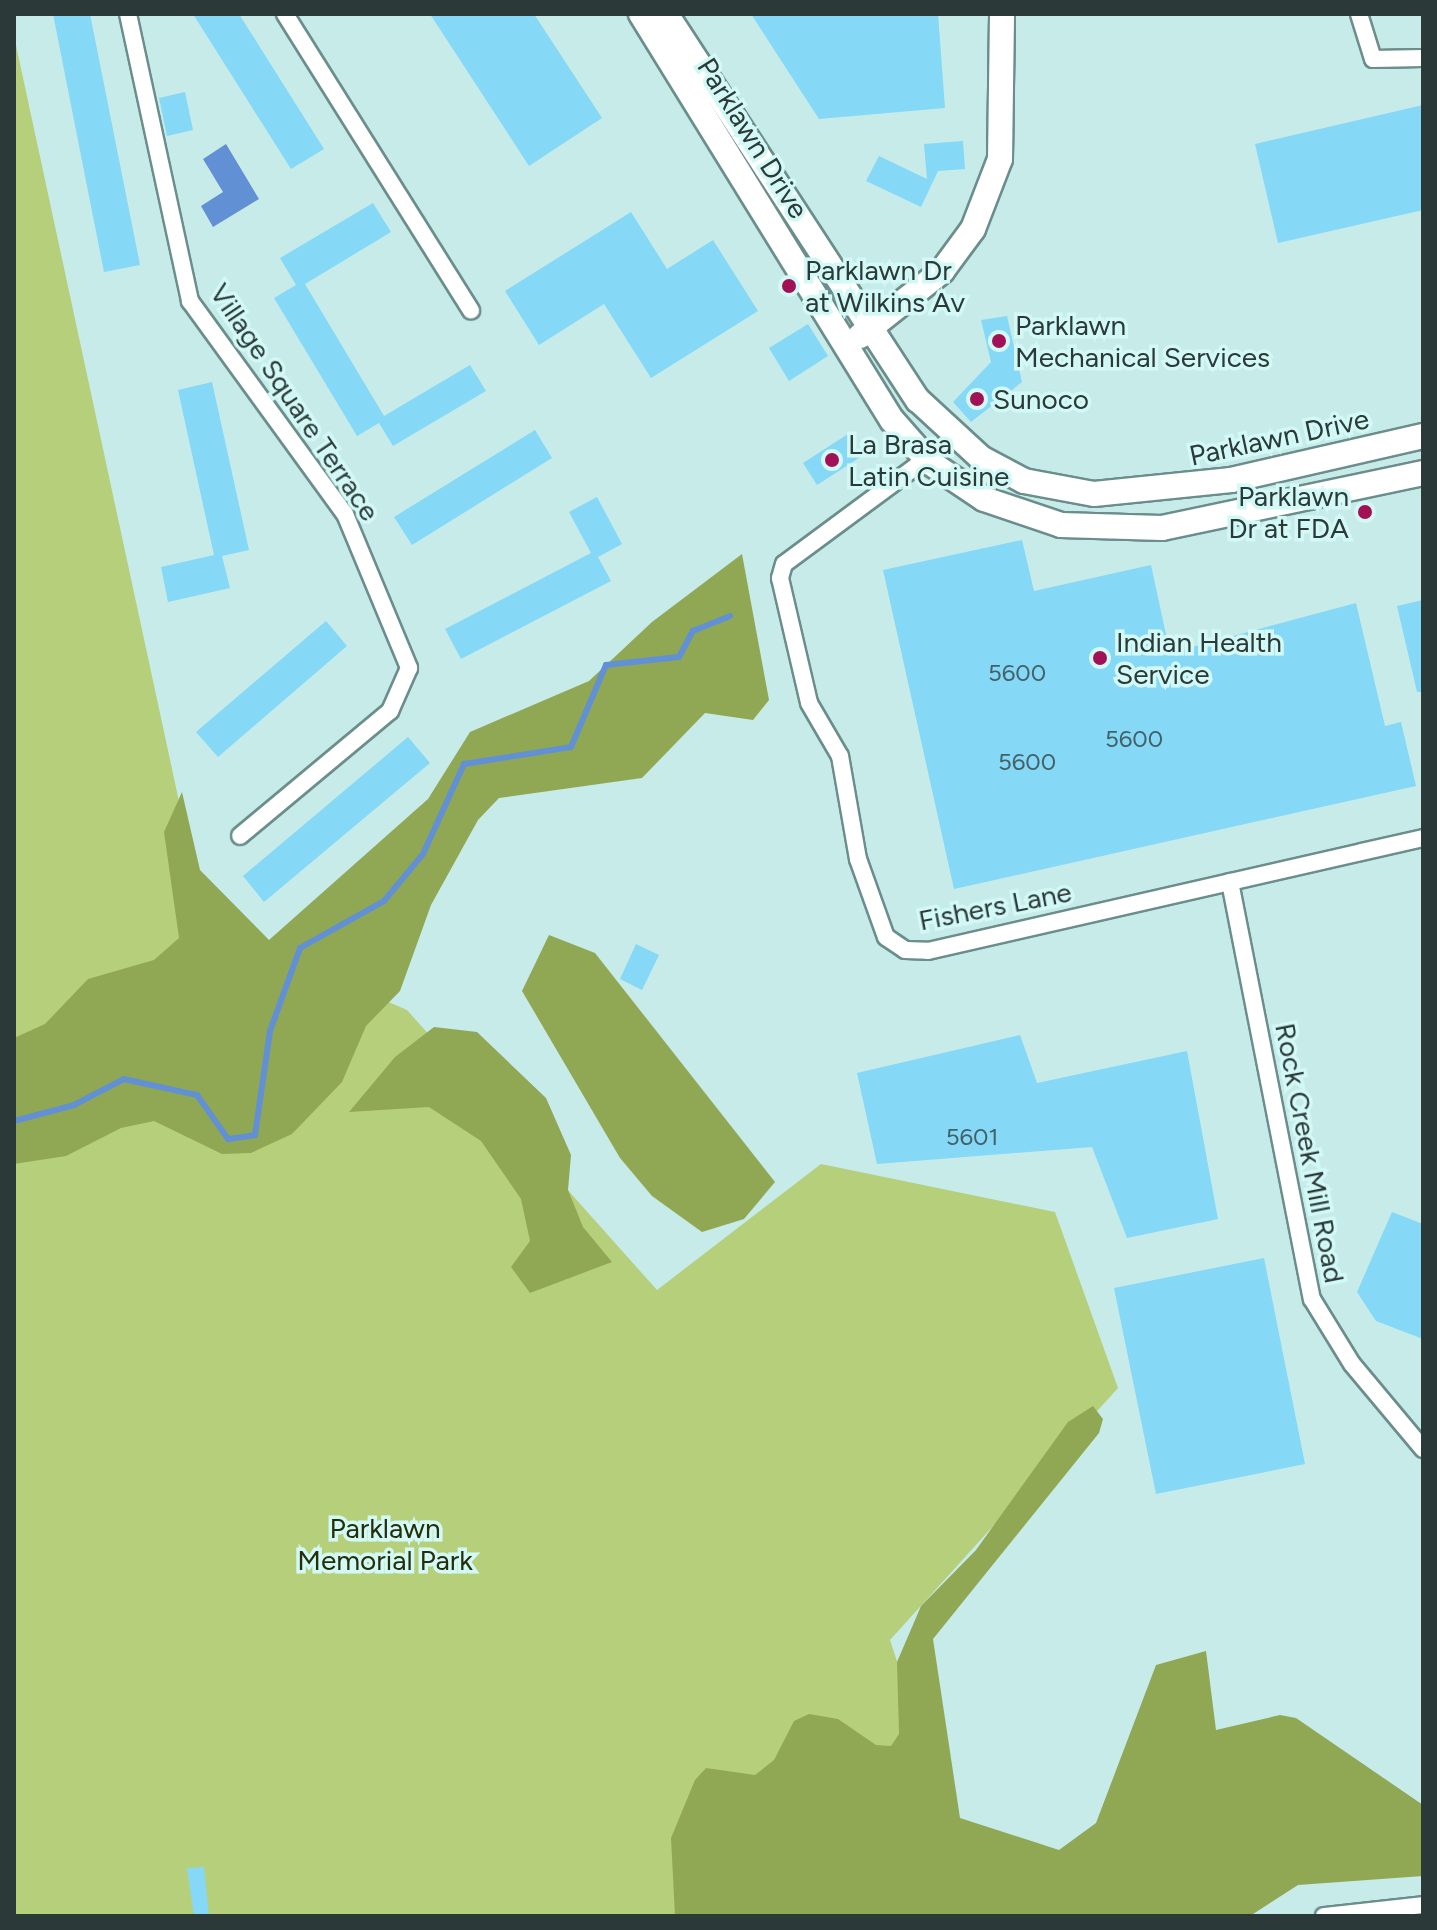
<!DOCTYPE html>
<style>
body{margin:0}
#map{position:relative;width:1437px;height:1930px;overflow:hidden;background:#c6ebe8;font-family:Figtree,sans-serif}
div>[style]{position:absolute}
.green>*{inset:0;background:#b6cf7b}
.forest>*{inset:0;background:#90a854}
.water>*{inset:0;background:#6290d4}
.stream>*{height:6px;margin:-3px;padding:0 3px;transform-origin:3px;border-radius:3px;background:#6290d4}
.building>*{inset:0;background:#86d8f7}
.roads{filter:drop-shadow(2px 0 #6b8e8c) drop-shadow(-2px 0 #6b8e8c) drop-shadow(0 2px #6b8e8c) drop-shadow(0 -2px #6b8e8c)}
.street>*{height:16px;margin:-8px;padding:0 8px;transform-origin:8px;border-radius:8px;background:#fff}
.secondary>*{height:24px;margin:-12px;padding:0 12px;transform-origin:12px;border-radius:12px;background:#fff}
.dots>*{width:22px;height:22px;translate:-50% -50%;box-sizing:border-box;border:4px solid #d3f9f6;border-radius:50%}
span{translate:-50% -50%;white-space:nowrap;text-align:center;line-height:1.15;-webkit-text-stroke:7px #d3f9f6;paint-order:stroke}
.number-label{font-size:24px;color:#426268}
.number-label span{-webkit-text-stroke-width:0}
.street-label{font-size:28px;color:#2b3a39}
.poi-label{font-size:28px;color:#2b3a39}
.left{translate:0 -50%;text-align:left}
.right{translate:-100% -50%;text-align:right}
.park-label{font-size:28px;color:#252e09}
.frame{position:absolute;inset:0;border:16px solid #2b3a39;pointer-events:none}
</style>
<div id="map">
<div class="green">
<i style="clip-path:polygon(14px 36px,205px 922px,407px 1010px,657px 1290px,821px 1164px,1055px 1212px,1118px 1388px,890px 1640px,944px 1805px,879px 1916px,14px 1916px)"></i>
</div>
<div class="forest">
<i style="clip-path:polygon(742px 554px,769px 700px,753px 720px,705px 713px,642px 778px,499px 798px,478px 820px,431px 905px,400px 991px,366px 1026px,342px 1082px,292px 1134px,251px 1153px,222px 1154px,154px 1121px,121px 1128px,66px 1156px,14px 1164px,14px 1038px,45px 1024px,88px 979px,154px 960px,179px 938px,164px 832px,182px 792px,200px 870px,269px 940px,428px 799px,470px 732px,589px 681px,652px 622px)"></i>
<i style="clip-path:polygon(549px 935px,595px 953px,775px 1182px,744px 1219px,702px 1232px,652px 1196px,620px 1158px,522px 991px)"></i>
<i style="clip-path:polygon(434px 1027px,477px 1032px,546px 1098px,571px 1155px,568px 1190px,583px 1227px,612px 1262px,530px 1293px,511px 1267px,530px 1241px,521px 1199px,481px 1141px,429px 1107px,349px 1112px,395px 1057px)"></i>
<i style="clip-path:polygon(1093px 1406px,1103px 1419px,1099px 1433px,933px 1639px,960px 1818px,1059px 1850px,1096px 1823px,1156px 1665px,1206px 1651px,1216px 1730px,1280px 1715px,1296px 1718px,1423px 1805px,1423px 1876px,1298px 1885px,1250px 1916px,675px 1916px,671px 1838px,695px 1780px,706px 1768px,755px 1775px,774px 1760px,794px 1721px,809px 1714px,838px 1719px,876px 1745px,891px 1746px,899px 1734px,897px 1662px,921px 1606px,976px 1550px,1068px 1422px)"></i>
</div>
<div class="water">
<i style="clip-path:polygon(226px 144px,259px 199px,213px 227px,201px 206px,223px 192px,203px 159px)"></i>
</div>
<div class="stream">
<i style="left:14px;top:1121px;width:62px;rotate:-14.9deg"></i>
<i style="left:74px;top:1105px;width:56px;rotate:-27.5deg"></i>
<i style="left:124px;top:1079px;width:75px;rotate:12.4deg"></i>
<i style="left:197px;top:1095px;width:54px;rotate:54.8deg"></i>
<i style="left:228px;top:1139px;width:27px;rotate:-8deg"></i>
<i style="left:255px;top:1135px;width:105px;rotate:-81.8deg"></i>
<i style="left:270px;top:1031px;width:88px;rotate:-70.1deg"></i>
<i style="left:300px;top:948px;width:96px;rotate:-29.2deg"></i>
<i style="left:384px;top:901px;width:61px;rotate:-50.3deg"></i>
<i style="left:423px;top:854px;width:99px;rotate:-65.5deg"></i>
<i style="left:464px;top:764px;width:108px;rotate:-9deg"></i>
<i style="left:571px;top:747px;width:89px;rotate:-66.9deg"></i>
<i style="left:606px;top:665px;width:73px;rotate:-6.3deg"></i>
<i style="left:679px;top:657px;width:30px;rotate:-62deg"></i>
<i style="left:693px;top:631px;width:40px;rotate:-22deg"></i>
</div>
<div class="building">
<i style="clip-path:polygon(53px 14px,90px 14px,140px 265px,104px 272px)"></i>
<i style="clip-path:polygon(193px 14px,239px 14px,324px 149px,291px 169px)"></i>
<i style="clip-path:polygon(430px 14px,534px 14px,602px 118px,529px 166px)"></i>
<i style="clip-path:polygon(751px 14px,938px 14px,945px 108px,819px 119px)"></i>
<i style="clip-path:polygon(185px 92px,193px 130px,167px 136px,159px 98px)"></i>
<i style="clip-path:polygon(1423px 105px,1423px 210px,1278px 243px,1255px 144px)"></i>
<i style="clip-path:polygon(963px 141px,965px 169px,938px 171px,921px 207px,866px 181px,879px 156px,927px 179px,924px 144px)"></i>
<i style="clip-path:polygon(373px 203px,391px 232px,305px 284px,384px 416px,470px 365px,486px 391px,393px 446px,379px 423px,357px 436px,274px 298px,296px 285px,280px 258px)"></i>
<i style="clip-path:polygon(631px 212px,667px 269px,713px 240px,758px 311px,651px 378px,604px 304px,539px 345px,505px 291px)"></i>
<i style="clip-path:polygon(1007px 316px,1022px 382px,971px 422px,953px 402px,991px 362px,981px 320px)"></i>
<i style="clip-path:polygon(808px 324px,828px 356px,789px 381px,769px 348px)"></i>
<i style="clip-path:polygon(212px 382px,249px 550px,222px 556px,230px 588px,168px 602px,161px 567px,214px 555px,178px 390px)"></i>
<i style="clip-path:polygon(535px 430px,552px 458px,412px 545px,394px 517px)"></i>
<i style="clip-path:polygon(848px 434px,862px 456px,817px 485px,803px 463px)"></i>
<i style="clip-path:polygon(597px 497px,622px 544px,598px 557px,611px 581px,461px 659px,445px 629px,591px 553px,569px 512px)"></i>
<i style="clip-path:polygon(1022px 540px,1034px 591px,1151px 565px,1170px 653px,1356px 603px,1385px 726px,1401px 722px,1416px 786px,954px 889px,883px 570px)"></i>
<i style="clip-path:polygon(1423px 600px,1423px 692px,1417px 692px,1397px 606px)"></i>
<i style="clip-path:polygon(326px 621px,347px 646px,218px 757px,196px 732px)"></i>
<i style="clip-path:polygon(408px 737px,430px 763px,264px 902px,243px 876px)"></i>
<i style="clip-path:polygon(636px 944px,659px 955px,642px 990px,620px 979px)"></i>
<i style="clip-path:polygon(1020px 1035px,1037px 1083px,1187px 1051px,1218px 1219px,1127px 1238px,1092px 1147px,877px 1164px,857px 1073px)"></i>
<i style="clip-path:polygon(1392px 1212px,1423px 1224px,1423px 1339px,1376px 1321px,1357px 1292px)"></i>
<i style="clip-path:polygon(1264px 1258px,1305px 1464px,1156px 1494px,1114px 1288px)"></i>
<i style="clip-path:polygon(204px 1867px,209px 1916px,194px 1916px,187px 1868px)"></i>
</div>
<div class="roads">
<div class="street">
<i style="left:128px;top:14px;width:294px;rotate:77.8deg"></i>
<i style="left:190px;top:301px;width:263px;rotate:54deg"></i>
<i style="left:345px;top:514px;width:167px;rotate:67.4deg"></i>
<i style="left:409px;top:668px;width:47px;rotate:113.8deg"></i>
<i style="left:390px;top:711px;width:195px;rotate:140.2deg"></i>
<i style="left:285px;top:14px;width:350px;rotate:57.9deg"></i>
<i style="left:1359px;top:14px;width:47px;rotate:72.7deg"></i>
<i style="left:1373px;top:59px;width:50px;rotate:-1.1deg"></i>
<i style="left:953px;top:439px;width:210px;rotate:143.5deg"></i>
<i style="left:784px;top:564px;width:15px;rotate:106deg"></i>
<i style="left:780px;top:578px;width:128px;rotate:76.9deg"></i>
<i style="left:809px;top:703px;width:61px;rotate:59.7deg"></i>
<i style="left:840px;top:756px;width:105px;rotate:80.1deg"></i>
<i style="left:858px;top:859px;width:83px;rotate:70.3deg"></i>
<i style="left:886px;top:937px;width:23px;rotate:34deg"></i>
<i style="left:905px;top:950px;width:23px;rotate:2deg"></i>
<i style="left:928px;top:951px;width:508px;rotate:-12.86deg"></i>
<i style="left:1230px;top:882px;width:425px;rotate:78.9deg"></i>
<i style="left:1312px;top:1299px;width:76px;rotate:58.4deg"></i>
<i style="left:1352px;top:1364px;width:111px;rotate:50.1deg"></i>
<i style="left:1324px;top:1916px;width:100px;rotate:-6.3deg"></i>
</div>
<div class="secondary">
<i style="left:641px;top:14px;width:477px;rotate:58.3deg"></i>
<i style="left:892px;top:420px;width:56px;rotate:48.6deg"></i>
<i style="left:929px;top:462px;width:66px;rotate:33.9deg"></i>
<i style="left:984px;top:499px;width:81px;rotate:18.7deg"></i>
<i style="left:1061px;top:525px;width:101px;rotate:1.7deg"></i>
<i style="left:1162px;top:528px;width:267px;rotate:-11.9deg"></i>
<i style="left:666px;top:14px;width:461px;rotate:56.9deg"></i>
<i style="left:918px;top:400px;width:86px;rotate:42.6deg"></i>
<i style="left:981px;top:458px;width:49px;rotate:28.1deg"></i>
<i style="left:1024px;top:481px;width:71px;rotate:10.5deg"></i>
<i style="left:1094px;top:494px;width:138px;rotate:-5.8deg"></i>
<i style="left:1231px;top:480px;width:197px;rotate:-12.9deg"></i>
<i style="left:860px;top:336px;width:105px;rotate:-38.4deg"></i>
<i style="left:942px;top:271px;width:52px;rotate:-53.6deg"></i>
<i style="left:973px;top:229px;width:75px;rotate:-68.9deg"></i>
<i style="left:1000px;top:159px;width:145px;rotate:-89.2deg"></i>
</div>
</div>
<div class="dots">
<i style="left:789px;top:286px;background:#a21055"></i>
<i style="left:999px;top:341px;background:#a21055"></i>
<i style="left:977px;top:399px;background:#a21055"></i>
<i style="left:832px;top:460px;background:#a21055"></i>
<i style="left:1365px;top:512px;background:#a21055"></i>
<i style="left:1100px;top:658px;background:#a21055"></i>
</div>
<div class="number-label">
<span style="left:1017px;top:673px">5600</span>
<span style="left:1134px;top:739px">5600</span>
<span style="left:1027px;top:762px">5600</span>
<span style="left:972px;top:1137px">5601</span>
</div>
<div class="street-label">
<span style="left:753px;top:138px;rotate:58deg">Parklawn Drive</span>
<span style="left:295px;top:402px;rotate:56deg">Village Square Terrace</span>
<span style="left:1279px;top:437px;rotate:-12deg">Parklawn Drive</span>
<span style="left:995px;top:906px;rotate:-11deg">Fishers Lane</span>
<span style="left:1310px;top:1153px;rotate:79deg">Rock Creek Mill Road</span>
</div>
<div class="poi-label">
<span class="left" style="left:805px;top:286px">Parklawn Dr<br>at Wilkins Av</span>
<span class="left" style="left:1015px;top:341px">Parklawn<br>Mechanical Services</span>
<span class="left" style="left:993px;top:399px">Sunoco</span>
<span class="left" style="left:848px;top:460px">La Brasa<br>Latin Cuisine</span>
<span class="right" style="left:1349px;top:512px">Parklawn<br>Dr at FDA</span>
<span class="left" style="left:1116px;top:658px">Indian Health<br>Service</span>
</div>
<div class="park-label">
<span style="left:385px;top:1544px">Parklawn<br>Memorial Park</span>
</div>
<div class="frame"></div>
</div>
